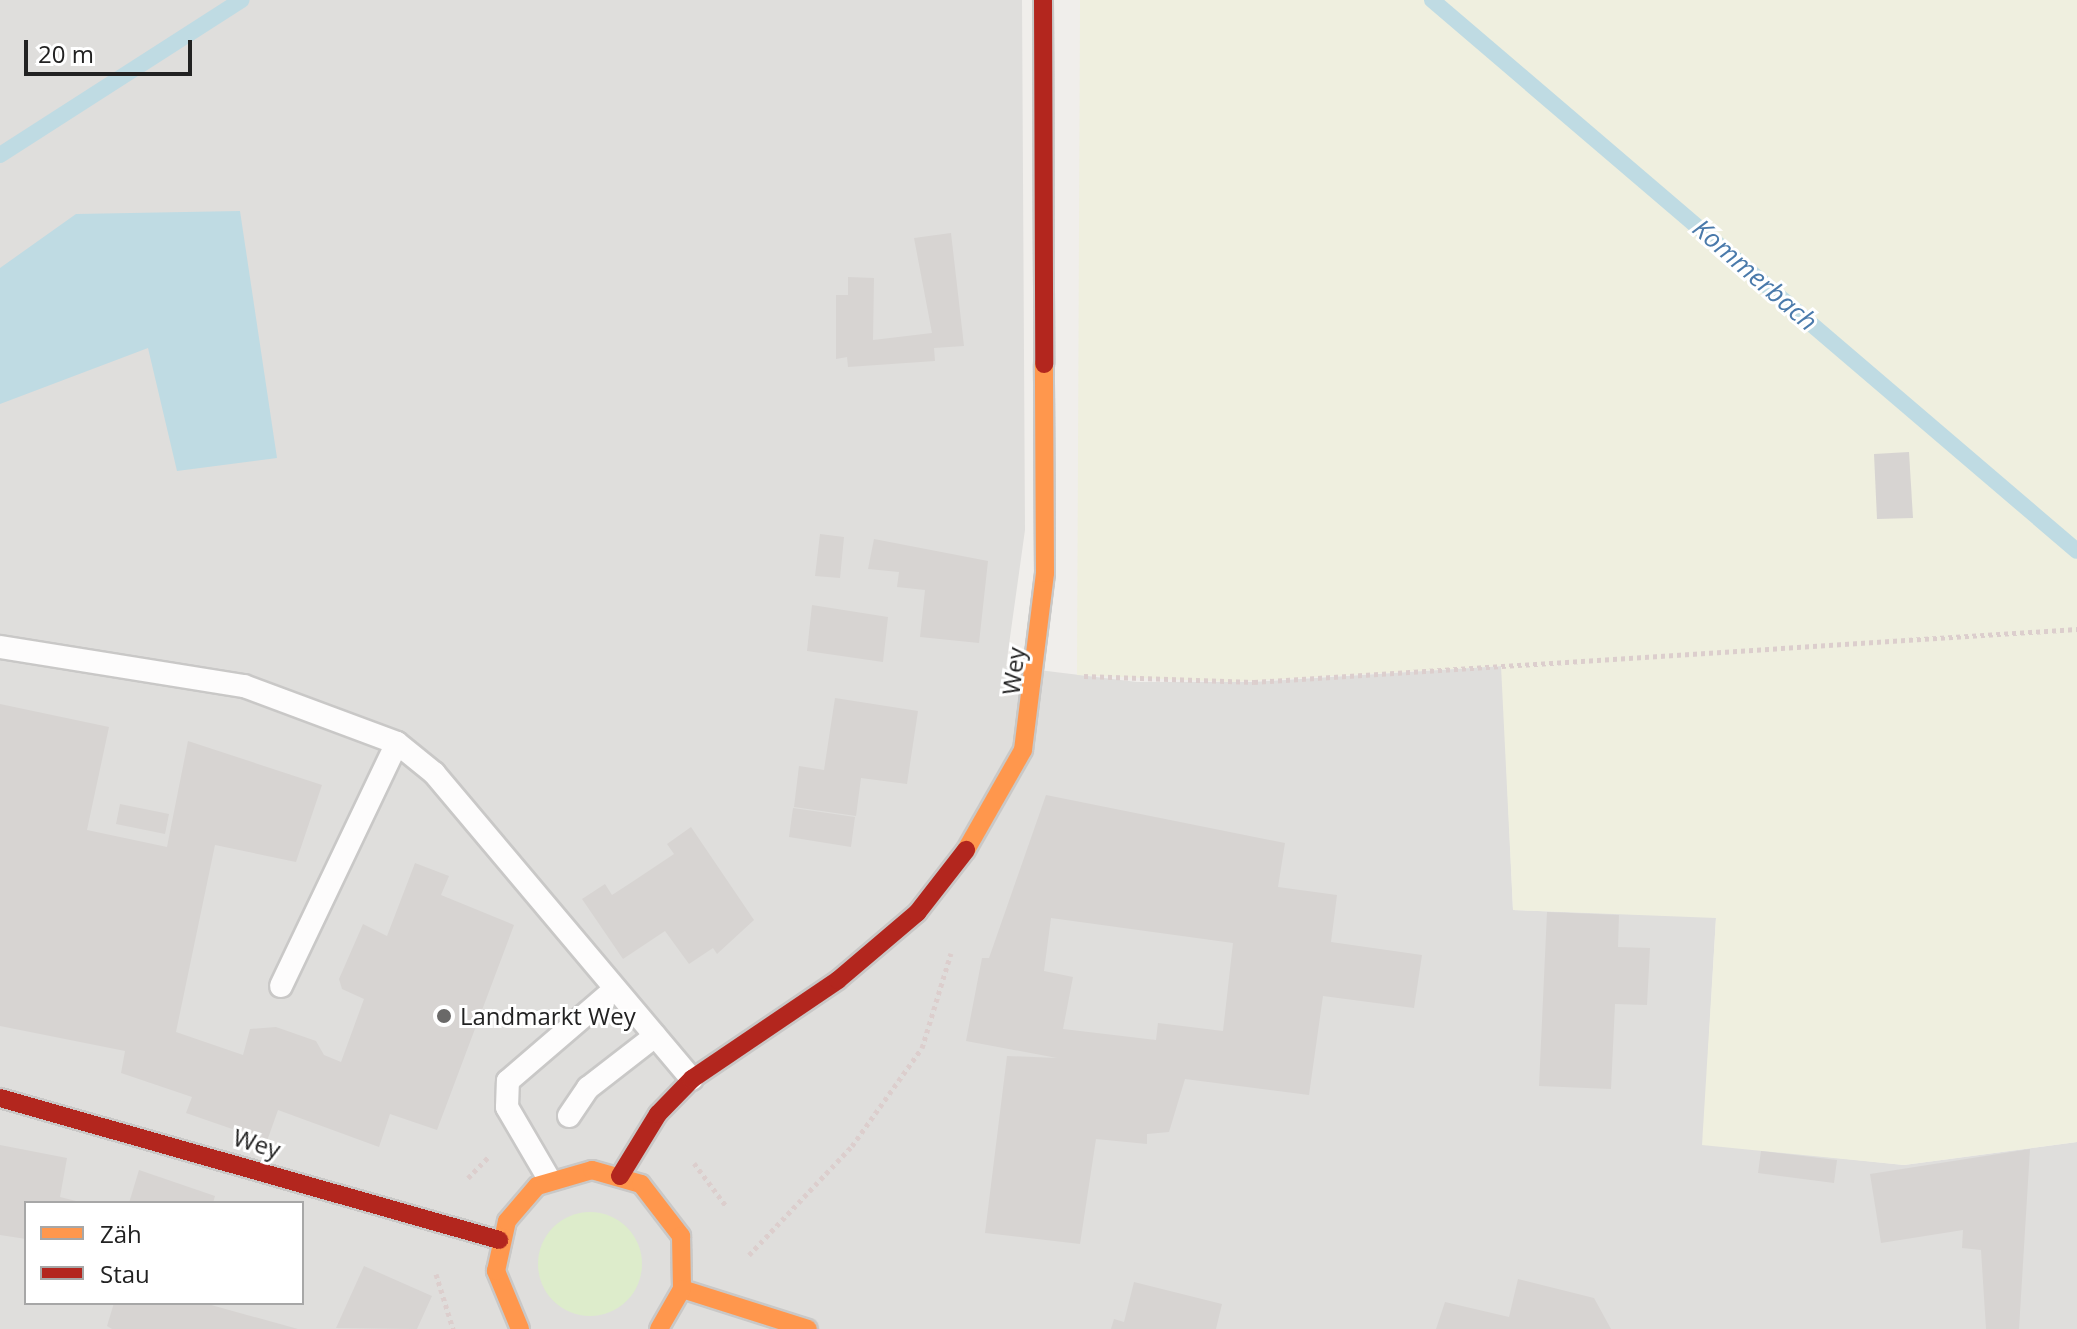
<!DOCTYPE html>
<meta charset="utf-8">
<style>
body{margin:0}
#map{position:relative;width:2077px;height:1329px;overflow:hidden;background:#f0eeeb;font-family:"Open Sans",sans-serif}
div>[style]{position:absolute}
.residential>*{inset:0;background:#dfdedc}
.farmland>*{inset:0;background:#efefdf}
.grass>*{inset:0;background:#ddeccb}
.round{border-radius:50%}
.water>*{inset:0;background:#bfdbe3}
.stream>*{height:16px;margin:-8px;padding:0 8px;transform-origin:8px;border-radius:8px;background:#bfdbe3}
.building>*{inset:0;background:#d7d4d2}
.path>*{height:5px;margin-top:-2.5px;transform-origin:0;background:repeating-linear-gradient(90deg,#dccecd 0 4px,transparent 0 8px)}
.roads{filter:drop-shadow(2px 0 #c9c8c7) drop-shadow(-2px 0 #c9c8c7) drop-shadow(0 2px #c9c8c7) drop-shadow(0 -2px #c9c8c7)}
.lane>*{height:22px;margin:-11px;padding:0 11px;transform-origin:11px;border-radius:11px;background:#fdfcfc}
.slow>*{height:18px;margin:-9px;padding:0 9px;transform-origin:9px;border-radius:9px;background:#ff974d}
.jam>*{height:18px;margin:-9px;padding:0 9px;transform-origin:9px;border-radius:9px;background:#b3261e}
.dots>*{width:22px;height:22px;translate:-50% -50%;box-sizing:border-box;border:4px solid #fff;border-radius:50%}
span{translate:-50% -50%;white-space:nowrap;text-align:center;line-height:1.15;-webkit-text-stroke:6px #fff;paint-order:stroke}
.street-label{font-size:24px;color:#222}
.poi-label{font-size:24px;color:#222}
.left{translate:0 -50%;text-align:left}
.water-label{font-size:26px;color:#4a7aab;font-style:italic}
.legend{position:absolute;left:24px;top:1201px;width:280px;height:104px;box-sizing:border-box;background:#fff;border:2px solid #a7a7a7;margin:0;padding:10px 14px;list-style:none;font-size:24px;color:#222}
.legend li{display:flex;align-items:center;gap:16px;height:40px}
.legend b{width:40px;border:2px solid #a7a7a7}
.scale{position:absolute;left:24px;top:40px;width:168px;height:36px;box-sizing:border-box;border:4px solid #222;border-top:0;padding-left:10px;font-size:24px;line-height:28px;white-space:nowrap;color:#222;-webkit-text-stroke:6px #fff;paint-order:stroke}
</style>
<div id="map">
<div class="residential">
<i style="clip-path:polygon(evenodd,0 0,1022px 0,1025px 530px,1006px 666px,1137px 682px,1254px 682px,1502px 666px,1513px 910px,1716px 917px,1703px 1144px,1904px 1165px,2077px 1142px,2077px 1329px,0 1329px,0 0,26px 1203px,302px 1203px,302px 1303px,26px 1303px,26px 1203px)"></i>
</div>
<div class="farmland">
<i style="clip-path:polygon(1080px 0,2077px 0,2077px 1142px,1904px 1165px,1702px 1145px,1716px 918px,1513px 910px,1501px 666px,1232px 682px,1077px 675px)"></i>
</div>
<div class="grass">
<i class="round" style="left:538px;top:1212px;width:104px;height:104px"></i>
</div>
<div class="water">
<i style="clip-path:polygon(240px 211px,277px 458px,177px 471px,148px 348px,0 404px,0 268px,76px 214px)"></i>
</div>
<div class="stream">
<i style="left:1432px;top:0;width:848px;rotate:40.51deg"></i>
<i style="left:0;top:155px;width:287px;rotate:-32.7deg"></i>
</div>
<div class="building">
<i style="clip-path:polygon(951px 233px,964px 346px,934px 348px,935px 361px,848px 367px,847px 357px,836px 359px,836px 295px,848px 295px,848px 277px,874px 278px,873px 340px,932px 333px,914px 238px)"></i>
<i style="clip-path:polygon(1909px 452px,1913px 518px,1877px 519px,1874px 454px)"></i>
<i style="clip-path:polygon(820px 534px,844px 537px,840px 578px,815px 576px)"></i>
<i style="clip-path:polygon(874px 539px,988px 561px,979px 643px,920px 637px,925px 590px,897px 587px,899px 572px,868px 569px)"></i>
<i style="clip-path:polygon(812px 605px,888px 617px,883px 662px,807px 651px)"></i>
<i style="clip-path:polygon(835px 698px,918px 711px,907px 784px,861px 778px,856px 816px,794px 807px,799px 766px,824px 770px)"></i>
<i style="clip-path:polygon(0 704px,109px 727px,87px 830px,167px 847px,188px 741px,322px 785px,296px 862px,215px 845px,176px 1032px,243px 1055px,250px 1029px,276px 1027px,316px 1041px,324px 1055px,341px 1062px,364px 999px,342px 989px,339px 979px,363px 924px,387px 936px,415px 863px,449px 876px,441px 895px,514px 925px,437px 1130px,390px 1114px,379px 1147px,278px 1110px,267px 1141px,186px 1113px,192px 1097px,121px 1073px,125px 1051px,0 1026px)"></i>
<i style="clip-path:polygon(evenodd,1046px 795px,1285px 843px,1278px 887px,1337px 895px,1331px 942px,1422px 955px,1414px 1008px,1323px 996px,1309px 1095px,1185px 1079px,1169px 1132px,1147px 1134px,1147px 1144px,1096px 1139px,1080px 1244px,985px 1233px,1007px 1056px,1057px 1058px,966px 1041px,982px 958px,989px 958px,1046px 795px,1051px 918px,1233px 943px,1223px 1031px,1158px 1023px,1156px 1040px,1063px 1029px,1073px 977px,1044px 971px,1051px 918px)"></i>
<i style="clip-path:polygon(120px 804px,169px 814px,165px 834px,116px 824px)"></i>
<i style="clip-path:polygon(793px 808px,855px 817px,851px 847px,789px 837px)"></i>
<i style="clip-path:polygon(691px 827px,754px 920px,717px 954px,713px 948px,689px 964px,665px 931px,623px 959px,582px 899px,605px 884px,612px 895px,632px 882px,674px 854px,667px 844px)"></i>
<i style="clip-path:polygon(1547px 912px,1619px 915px,1618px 947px,1650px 948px,1647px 1005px,1615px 1004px,1611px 1089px,1539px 1086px)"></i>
<i style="clip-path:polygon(0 1145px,67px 1158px,60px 1197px,84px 1203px,26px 1203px,26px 1239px,0 1235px)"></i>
<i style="clip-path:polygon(2030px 1149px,2019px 1329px,1986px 1329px,1981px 1250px,1962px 1248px,1963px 1230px,1881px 1243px,1870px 1174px)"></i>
<i style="clip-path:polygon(1761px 1151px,1837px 1160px,1834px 1183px,1758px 1173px)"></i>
<i style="clip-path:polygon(139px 1170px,215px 1196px,213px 1203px,129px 1203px)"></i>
<i style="clip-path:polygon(364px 1266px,432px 1296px,417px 1329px,336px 1328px)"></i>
<i style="clip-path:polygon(1518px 1279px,1594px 1298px,1611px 1329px,1436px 1329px,1445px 1302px,1509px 1317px)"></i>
<i style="clip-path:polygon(1134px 1282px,1222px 1304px,1216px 1329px,1111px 1329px,1114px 1319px,1124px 1322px)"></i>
<i style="clip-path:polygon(114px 1303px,204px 1303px,298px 1329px,112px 1329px,107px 1326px)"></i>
</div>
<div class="path">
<i style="left:1084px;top:676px;width:170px;rotate:2deg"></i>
<i style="left:1254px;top:682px;width:825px;rotate:-3.68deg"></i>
<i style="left:694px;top:1163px;width:54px;rotate:53.3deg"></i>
<i style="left:468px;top:1178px;width:29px;rotate:-46deg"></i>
<i style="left:749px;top:1255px;width:150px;rotate:-46.6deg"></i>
<i style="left:852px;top:1146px;width:120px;rotate:-54.5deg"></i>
<i style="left:922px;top:1048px;width:99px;rotate:-73deg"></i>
<i style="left:436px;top:1274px;width:58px;rotate:72.8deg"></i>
</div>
<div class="roads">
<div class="lane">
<i style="left:0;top:647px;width:247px;rotate:9.1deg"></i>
<i style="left:244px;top:686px;width:163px;rotate:20.4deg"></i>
<i style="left:397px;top:743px;width:48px;rotate:39deg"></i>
<i style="left:434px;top:773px;width:400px;rotate:49.9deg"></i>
<i style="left:281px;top:986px;width:269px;rotate:-64.5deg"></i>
<i style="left:569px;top:1116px;width:34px;rotate:-56deg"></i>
<i style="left:588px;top:1088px;width:85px;rotate:-37.8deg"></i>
<i style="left:549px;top:1179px;width:83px;rotate:-120.3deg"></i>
<i style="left:507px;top:1107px;width:26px;rotate:-88deg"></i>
<i style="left:508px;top:1081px;width:141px;rotate:-40.7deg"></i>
</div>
<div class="slow">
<i style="left:966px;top:850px;width:115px;rotate:-60.3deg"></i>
<i style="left:1023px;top:750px;width:178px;rotate:-82.9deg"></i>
<i style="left:1045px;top:573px;width:209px;rotate:-90.3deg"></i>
<i style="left:682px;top:1289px;width:132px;rotate:17.6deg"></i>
<i style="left:520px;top:1329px;width:63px;rotate:-112.5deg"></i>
<i style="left:496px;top:1271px;width:51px;rotate:-77.6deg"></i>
<i style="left:507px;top:1221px;width:46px;rotate:-49.4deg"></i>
<i style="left:537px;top:1186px;width:57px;rotate:-16.2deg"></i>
<i style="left:592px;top:1170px;width:51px;rotate:15.9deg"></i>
<i style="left:641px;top:1184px;width:66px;rotate:52.4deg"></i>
<i style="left:681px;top:1236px;width:53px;rotate:88.9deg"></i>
<i style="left:682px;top:1289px;width:46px;rotate:119.9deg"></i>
</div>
<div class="jam">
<i style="left:1043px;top:0;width:364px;rotate:89.8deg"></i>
<i style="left:0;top:1098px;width:519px;rotate:15.88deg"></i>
<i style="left:620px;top:1176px;width:73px;rotate:-58.5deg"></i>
<i style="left:658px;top:1114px;width:49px;rotate:-45.8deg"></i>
<i style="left:692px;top:1079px;width:176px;rotate:-34.1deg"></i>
<i style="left:838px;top:980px;width:104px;rotate:-40.3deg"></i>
<i style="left:917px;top:913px;width:80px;rotate:-52.1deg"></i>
</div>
</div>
<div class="dots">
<i style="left:444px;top:1016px;background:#6a6968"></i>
</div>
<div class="street-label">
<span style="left:1013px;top:671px;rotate:-83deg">Wey</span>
<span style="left:257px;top:1143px;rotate:17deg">Wey</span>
</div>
<div class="poi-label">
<span class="left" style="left:460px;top:1016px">Landmarkt Wey</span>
</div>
<div class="water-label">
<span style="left:1755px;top:275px;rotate:41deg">Kommerbach</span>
</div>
<ul class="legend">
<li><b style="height:10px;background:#ff974d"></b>Zäh</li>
<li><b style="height:10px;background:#b3261e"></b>Stau</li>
</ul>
<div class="scale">20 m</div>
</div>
